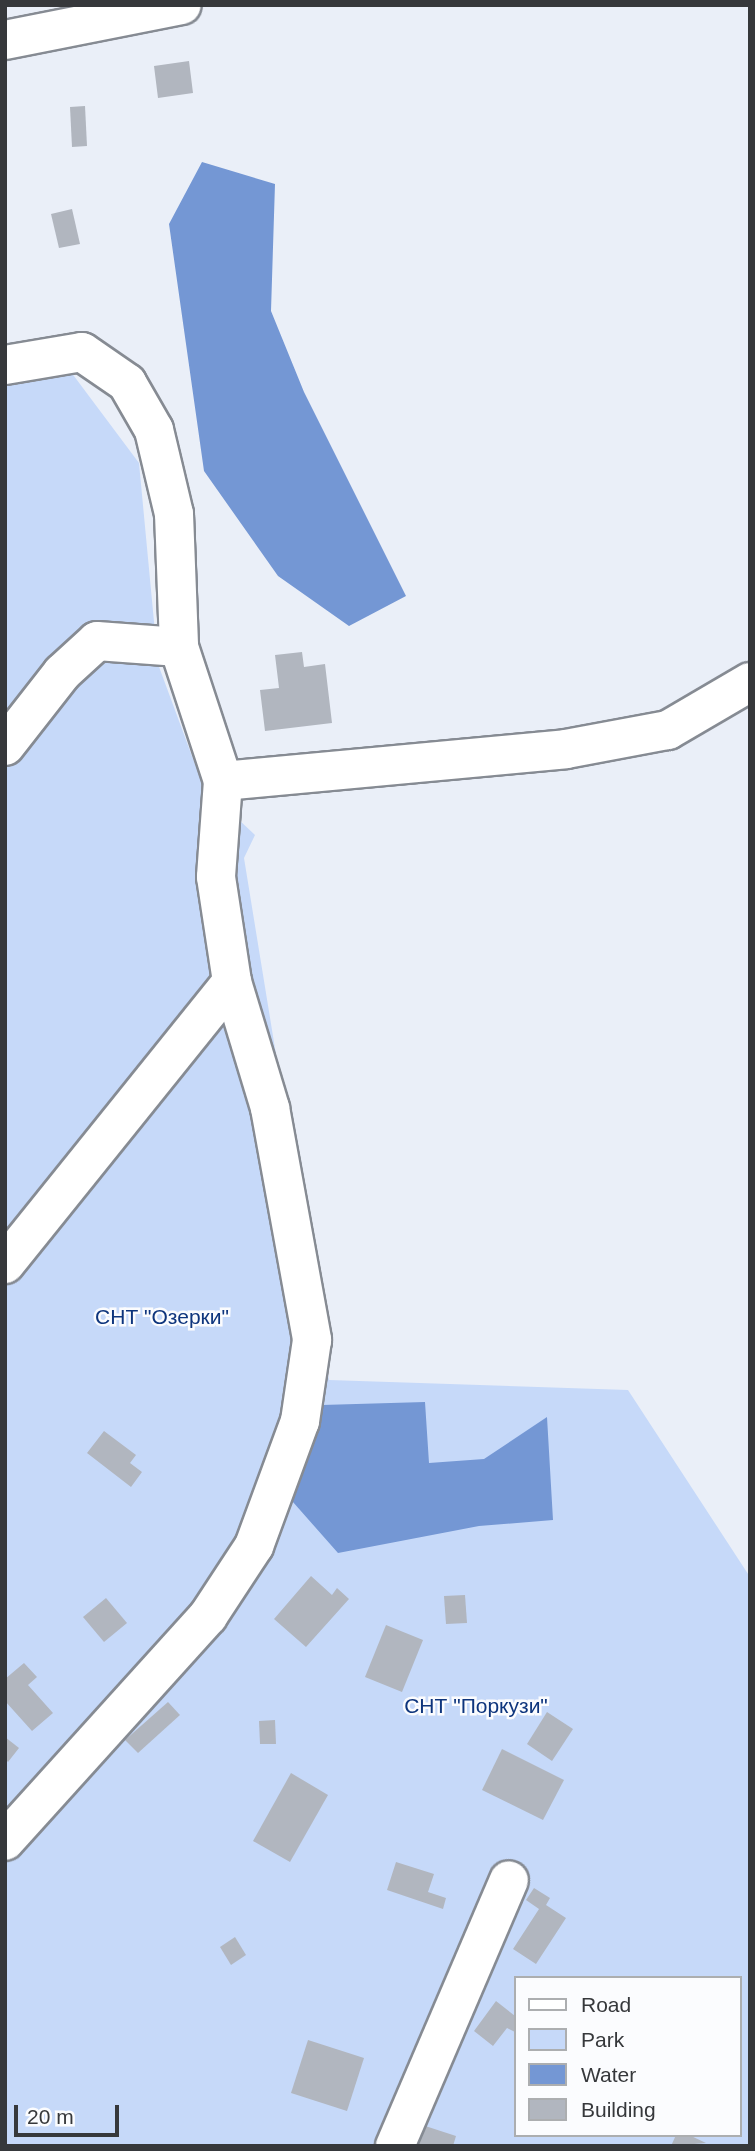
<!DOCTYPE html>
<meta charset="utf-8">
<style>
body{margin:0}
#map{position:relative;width:755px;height:2151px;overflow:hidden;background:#eaeff8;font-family:Helvetica,sans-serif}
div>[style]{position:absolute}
.green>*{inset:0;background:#c6d9f9}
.water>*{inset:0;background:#7497d4}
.building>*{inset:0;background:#b1b6bf}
.roads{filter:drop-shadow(2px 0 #868b93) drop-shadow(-2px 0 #868b93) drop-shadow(0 2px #868b93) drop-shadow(0 -2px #868b93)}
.minor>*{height:38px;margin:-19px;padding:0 19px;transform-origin:19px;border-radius:19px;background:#fff}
span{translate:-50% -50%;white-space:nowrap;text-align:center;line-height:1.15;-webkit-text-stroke:5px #fbfcfe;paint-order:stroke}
.park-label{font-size:21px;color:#0e357d}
.frame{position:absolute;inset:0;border:7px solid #36383b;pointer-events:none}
.legend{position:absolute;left:514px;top:1976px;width:228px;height:161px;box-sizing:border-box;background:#fbfcfe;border:2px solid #acaeb0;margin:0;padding:9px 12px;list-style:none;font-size:21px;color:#36383b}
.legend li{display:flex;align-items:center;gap:14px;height:35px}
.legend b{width:35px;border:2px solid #acaeb0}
.scale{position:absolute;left:14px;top:2105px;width:105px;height:32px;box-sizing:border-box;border:4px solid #36383b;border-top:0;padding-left:9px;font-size:21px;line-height:24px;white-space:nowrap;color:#36383b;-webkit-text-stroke:5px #fbfcfe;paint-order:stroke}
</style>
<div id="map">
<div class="green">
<i style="clip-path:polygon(evenodd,68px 368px,139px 463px,158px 664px,203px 786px,255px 835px,244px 858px,329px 1380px,628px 1390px,750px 1577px,750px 2146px,5px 2146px,5px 381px,68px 368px,515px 1978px,739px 1978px,739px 2135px,515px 2135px,515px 1978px)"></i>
</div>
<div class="water">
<i style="clip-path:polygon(202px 162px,275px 184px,271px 311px,304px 392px,406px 596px,349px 626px,278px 576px,204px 471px,169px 224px)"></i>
<i style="clip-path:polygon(425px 1402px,429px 1463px,484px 1459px,547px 1417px,553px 1520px,479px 1526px,338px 1553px,285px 1493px,322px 1405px)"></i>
</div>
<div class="building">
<i style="clip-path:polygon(189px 61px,193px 93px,158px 98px,154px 66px)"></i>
<i style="clip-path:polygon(85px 106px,87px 146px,72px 147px,70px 107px)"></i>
<i style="clip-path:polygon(72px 209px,80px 244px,59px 248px,51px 214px)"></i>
<i style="clip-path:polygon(302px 652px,304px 667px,325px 664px,332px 723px,265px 731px,260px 690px,279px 688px,275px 655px)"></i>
<i style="clip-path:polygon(104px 1431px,136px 1455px,130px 1463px,142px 1472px,131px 1487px,87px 1453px)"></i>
<i style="clip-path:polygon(311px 1576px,332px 1595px,337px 1588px,349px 1599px,306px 1647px,274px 1619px)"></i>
<i style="clip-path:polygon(465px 1595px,467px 1623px,446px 1624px,444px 1596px)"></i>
<i style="clip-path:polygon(106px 1598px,127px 1623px,104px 1642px,83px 1617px)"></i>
<i style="clip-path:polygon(386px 1625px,423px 1640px,402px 1692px,365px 1677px)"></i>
<i style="clip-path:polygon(24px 1663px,37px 1677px,28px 1685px,53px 1713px,32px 1731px,5px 1701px,5px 1679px)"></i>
<i style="clip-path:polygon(168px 1702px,180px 1715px,138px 1753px,125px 1740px)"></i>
<i style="clip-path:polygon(547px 1712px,573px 1729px,552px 1761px,527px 1744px)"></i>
<i style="clip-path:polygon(275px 1720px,276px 1744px,260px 1744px,259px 1721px)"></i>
<i style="clip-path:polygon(5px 1737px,19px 1748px,8px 1762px,5px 1759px)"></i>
<i style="clip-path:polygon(502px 1749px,564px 1780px,543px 1820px,482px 1790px)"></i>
<i style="clip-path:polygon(291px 1773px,328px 1795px,290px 1862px,253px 1841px)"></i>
<i style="clip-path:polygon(396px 1862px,434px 1874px,428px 1892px,446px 1898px,443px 1909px,387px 1890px)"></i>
<i style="clip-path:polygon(534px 1888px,550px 1898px,546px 1905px,566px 1918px,536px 1964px,513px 1949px,539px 1909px,526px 1900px)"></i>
<i style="clip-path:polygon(235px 1937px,246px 1955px,231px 1965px,220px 1947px)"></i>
<i style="clip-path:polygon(496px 2001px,515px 2016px,515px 2032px,507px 2028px,493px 2046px,474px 2031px)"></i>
<i style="clip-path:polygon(308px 2040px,364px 2058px,347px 2111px,291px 2093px)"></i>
<i style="clip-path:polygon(413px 2122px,456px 2136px,453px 2146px,405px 2146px)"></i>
<i style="clip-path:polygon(676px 2135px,689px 2135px,706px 2143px,671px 2146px)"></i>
</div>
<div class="roads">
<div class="minor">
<i style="left:5px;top:40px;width:180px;rotate:-11.2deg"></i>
<i style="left:5px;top:365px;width:78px;rotate:-9.6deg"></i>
<i style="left:82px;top:352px;width:55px;rotate:34.6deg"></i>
<i style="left:127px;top:383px;width:54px;rotate:60.1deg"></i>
<i style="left:154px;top:430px;width:86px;rotate:76.6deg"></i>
<i style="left:174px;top:514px;width:133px;rotate:87.8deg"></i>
<i style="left:179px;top:647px;width:141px;rotate:71.8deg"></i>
<i style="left:223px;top:781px;width:96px;rotate:94.2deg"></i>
<i style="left:216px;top:877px;width:106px;rotate:81.3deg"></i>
<i style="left:232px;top:982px;width:132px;rotate:73.2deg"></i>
<i style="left:270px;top:1108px;width:236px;rotate:79.7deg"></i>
<i style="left:312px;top:1340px;width:82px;rotate:98.4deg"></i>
<i style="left:300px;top:1421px;width:133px;rotate:110.2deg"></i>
<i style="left:254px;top:1546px;width:84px;rotate:123.3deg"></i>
<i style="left:208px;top:1616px;width:303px;rotate:132.1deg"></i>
<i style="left:5px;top:746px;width:93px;rotate:-52deg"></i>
<i style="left:62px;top:673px;width:47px;rotate:-42.4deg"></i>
<i style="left:97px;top:641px;width:82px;rotate:4.2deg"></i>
<i style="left:223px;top:781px;width:344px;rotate:-5.3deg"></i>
<i style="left:566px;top:749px;width:104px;rotate:-10.6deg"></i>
<i style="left:668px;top:730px;width:95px;rotate:-30.3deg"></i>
<i style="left:5px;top:1264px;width:362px;rotate:-51.2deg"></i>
<i style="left:395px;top:2146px;width:289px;rotate:-66.8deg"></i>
</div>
</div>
<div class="park-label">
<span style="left:162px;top:1317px">СНТ "Озерки"</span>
<span style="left:476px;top:1706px">СНТ "Поркузи"</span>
</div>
<div class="frame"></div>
<ul class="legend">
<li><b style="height:9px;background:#fff"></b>Road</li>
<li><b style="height:19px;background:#c6d9f9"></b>Park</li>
<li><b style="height:19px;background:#7497d4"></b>Water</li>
<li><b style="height:19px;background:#b1b6bf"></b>Building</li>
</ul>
<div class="scale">20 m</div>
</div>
